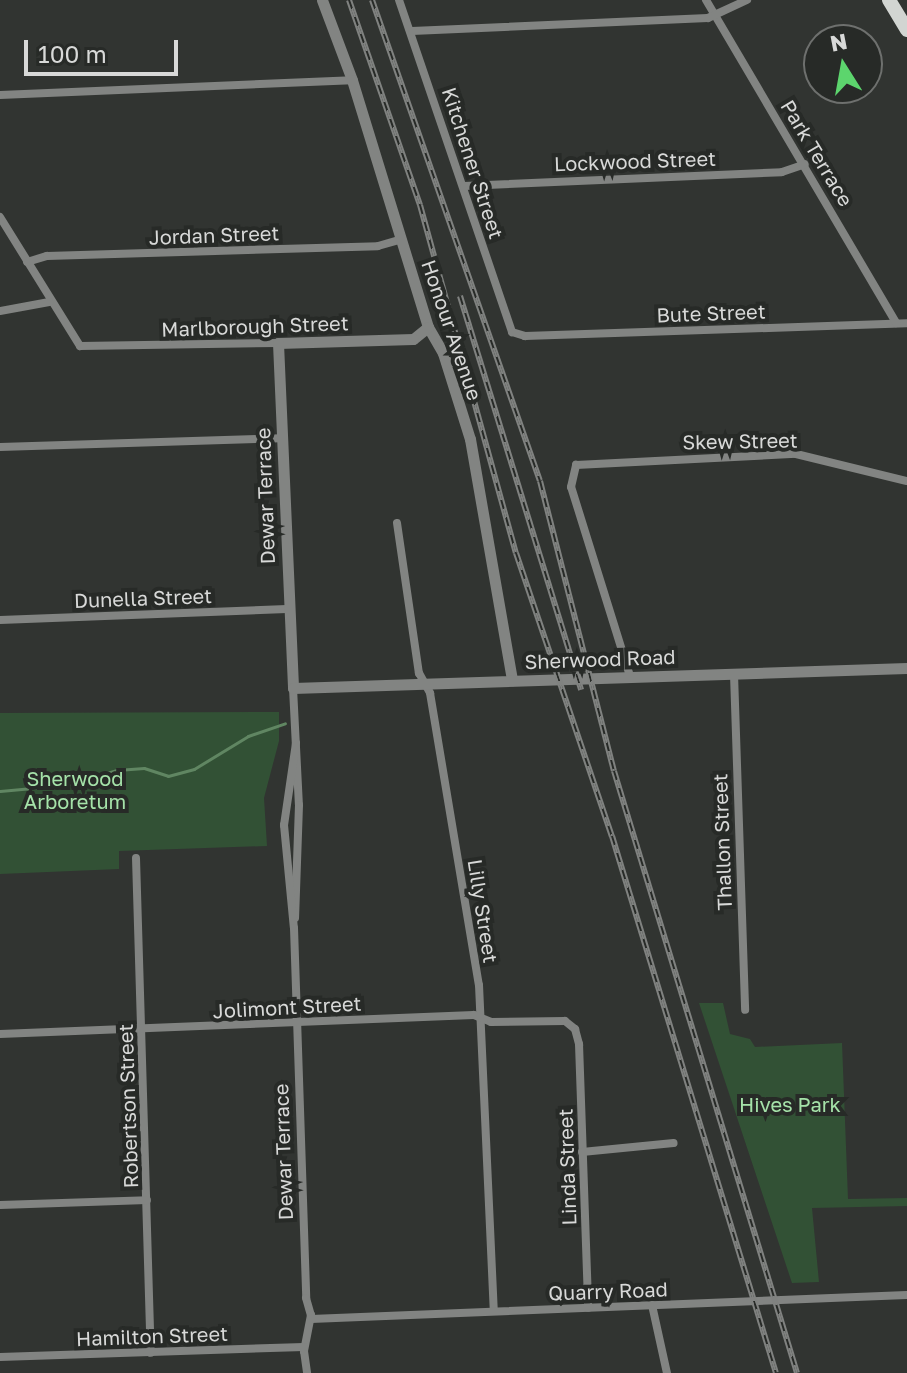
<!DOCTYPE html>
<style>
body{margin:0}
#map{position:relative;width:907px;height:1373px;overflow:hidden;background:#313431;font-family:"Golos Text",sans-serif}
div>[style]{position:absolute}
.green>*{inset:0;background:#325135}
.stream>*{height:3px;margin:-1.5px;padding:0 1.5px;transform-origin:1.5px;border-radius:1.5px;background:#608662}
.minor>*{height:8px;margin:-4px;padding:0 4px;transform-origin:4px;border-radius:4px;background:#828482}
.tertiary>*{height:11px;margin:-5.5px;padding:0 5.5px;transform-origin:5.5px;border-radius:5.5px;background:#828482}
.primary>*{height:14px;margin:-7px;padding:0 7px;transform-origin:7px;border-radius:7px;background:#d2d5d2}
.rail>*{height:6px;margin-top:-3px;transform-origin:0;background:repeating-linear-gradient(90deg,#272a27 0 9px,#808280 0 18px);box-sizing:border-box;border-block:2px solid #808280}
span{translate:-50% -50%;white-space:nowrap;text-align:center;line-height:1.15;-webkit-text-stroke:8px #272a27;paint-order:stroke}
.street-label{font-size:20px;color:#d8d9d8}
.park-label{font-size:20px;color:#a5e2a9}
.north{position:absolute;left:803px;top:24px;width:80px;height:80px;box-sizing:border-box;background:#272a27;border:2px solid #6e706e;border-radius:50%;rotate:349deg;font-size:22px;font-weight:700;line-height:32px;text-align:center;color:#d8d9d8}
.north::after{content:'';display:block;margin:auto;width:28px;height:36px;background:#5cd56d;clip-path:polygon(50% 0,100% 100%,50% 72%,0 100%)}
.scale{position:absolute;left:24px;top:40px;width:154px;height:36px;box-sizing:border-box;border:4px solid #d8d9d8;border-top:0;padding-left:10px;font-size:24px;line-height:28px;white-space:nowrap;color:#d8d9d8;-webkit-text-stroke:6px #272a27;paint-order:stroke}
</style>
<div id="map">
<div class="green">
<i style="clip-path:polygon(279px 712px,279px 741px,264px 798px,267px 846px,119px 851px,119px 869px,0 874px,0 713px)"></i>
<i style="clip-path:polygon(699px 1003px,723px 1003px,730px 1034px,750px 1039px,755px 1047px,842px 1043px,848px 1199px,907px 1198px,907px 1206px,812px 1208px,819px 1282px,792px 1283px)"></i>
</div>
<div class="stream">
<i style="left:0;top:791px;width:65px;rotate:-5.3deg"></i>
<i style="left:65px;top:785px;width:54px;rotate:-16.1deg"></i>
<i style="left:117px;top:770px;width:27px;rotate:-4deg"></i>
<i style="left:144px;top:768px;width:25px;rotate:18deg"></i>
<i style="left:168px;top:776px;width:27px;rotate:-15deg"></i>
<i style="left:194px;top:769px;width:63px;rotate:-31.4deg"></i>
<i style="left:248px;top:736px;width:39px;rotate:-19deg"></i>
</div>
<div class="minor">
<i style="left:399px;top:0;width:351px;rotate:71.2deg"></i>
<i style="left:512px;top:332px;width:14px;rotate:17deg"></i>
<i style="left:525px;top:336px;width:382px;rotate:-1.9deg"></i>
<i style="left:706px;top:0;width:375px;rotate:59.5deg"></i>
<i style="left:412px;top:31px;width:296px;rotate:-2.5deg"></i>
<i style="left:708px;top:18px;width:43px;rotate:-24.8deg"></i>
<i style="left:0;top:95px;width:352px;rotate:-2.4deg"></i>
<i style="left:464px;top:186px;width:318px;rotate:-2.5deg"></i>
<i style="left:782px;top:172px;width:24px;rotate:-19deg"></i>
<i style="left:0;top:217px;width:152px;rotate:58.2deg"></i>
<i style="left:80px;top:346px;width:198px;rotate:-0.9deg"></i>
<i style="left:27px;top:262px;width:21px;rotate:-17deg"></i>
<i style="left:47px;top:256px;width:331px;rotate:-1.7deg"></i>
<i style="left:378px;top:246px;width:25px;rotate:-16deg"></i>
<i style="left:0;top:311px;width:50px;rotate:-10.4deg"></i>
<i style="left:0;top:447px;width:281px;rotate:-1.8deg"></i>
<i style="left:397px;top:523px;width:152px;rotate:81.7deg"></i>
<i style="left:419px;top:673px;width:23px;rotate:61deg"></i>
<i style="left:430px;top:693px;width:296px;rotate:80.5deg"></i>
<i style="left:479px;top:985px;width:326px;rotate:87.4deg"></i>
<i style="left:0;top:620px;width:287px;rotate:-2.2deg"></i>
<i style="left:734px;top:674px;width:336px;rotate:88.1deg"></i>
<i style="left:630px;top:676px;width:198px;rotate:-107.3deg"></i>
<i style="left:571px;top:487px;width:23px;rotate:-77deg"></i>
<i style="left:576px;top:465px;width:220px;rotate:-2.9deg"></i>
<i style="left:796px;top:454px;width:114px;rotate:13.7deg"></i>
<i style="left:293px;top:688px;width:117px;rotate:87.1deg"></i>
<i style="left:299px;top:805px;width:113px;rotate:92deg"></i>
<i style="left:296px;top:743px;width:83px;rotate:98.3deg"></i>
<i style="left:284px;top:825px;width:103px;rotate:84.5deg"></i>
<i style="left:294px;top:928px;width:370px;rotate:88.1deg"></i>
<i style="left:306px;top:1298px;width:18px;rotate:74deg"></i>
<i style="left:311px;top:1315px;width:37px;rotate:101deg"></i>
<i style="left:304px;top:1351px;width:22px;rotate:82deg"></i>
<i style="left:136px;top:858px;width:495px;rotate:88.3deg"></i>
<i style="left:0;top:1034px;width:474px;rotate:-2.3deg"></i>
<i style="left:474px;top:1015px;width:18px;rotate:22deg"></i>
<i style="left:491px;top:1022px;width:74px;rotate:-0.8deg"></i>
<i style="left:565px;top:1021px;width:13px;rotate:39deg"></i>
<i style="left:575px;top:1029px;width:16px;rotate:75deg"></i>
<i style="left:579px;top:1044px;width:264px;rotate:88deg"></i>
<i style="left:582px;top:1152px;width:92px;rotate:-5.6deg"></i>
<i style="left:0;top:1205px;width:147px;rotate:-1.9deg"></i>
<i style="left:652px;top:1305px;width:70px;rotate:77.6deg"></i>
<i style="left:311px;top:1319px;width:596px;rotate:-2.31deg"></i>
<i style="left:0;top:1357px;width:304px;rotate:-1.9deg"></i>
</div>
<div class="tertiary">
<i style="left:322px;top:0;width:85px;rotate:69.4deg"></i>
<i style="left:352px;top:80px;width:258px;rotate:72.9deg"></i>
<i style="left:428px;top:327px;width:30px;rotate:60deg"></i>
<i style="left:443px;top:353px;width:90px;rotate:72.6deg"></i>
<i style="left:470px;top:439px;width:245px;rotate:80.1deg"></i>
<i style="left:428px;top:327px;width:19px;rotate:141deg"></i>
<i style="left:413px;top:339px;width:135px;rotate:178.3deg"></i>
<i style="left:278px;top:343px;width:345px;rotate:87.5deg"></i>
<i style="left:293px;top:688px;width:614px;rotate:-1.87deg"></i>
</div>
<div class="primary">
<i style="left:889px;top:0;width:35px;rotate:59deg"></i>
</div>
<div class="rail">
<i style="left:349px;top:0;width:217px;rotate:70.9deg"></i>
<i style="left:420px;top:205px;width:361px;rotate:74.6deg"></i>
<i style="left:516px;top:553px;width:299px;rotate:71.3deg"></i>
<i style="left:612px;top:836px;width:561px;rotate:73.02deg"></i>
<i style="left:372px;top:0;width:509px;rotate:70.75deg"></i>
<i style="left:540px;top:481px;width:299px;rotate:75.7deg"></i>
<i style="left:614px;top:771px;width:629px;rotate:73.09deg"></i>
<i style="left:460px;top:296px;width:412px;rotate:72.9deg"></i>
</div>
<div class="street-label">
<span style="left:817px;top:153px;rotate:59deg">Park Terrace</span>
<span style="left:635px;top:161px;rotate:-2deg">Lockwood Street</span>
<span style="left:473px;top:163px;rotate:72deg">Kitchener Street</span>
<span style="left:214px;top:235px;rotate:-2deg">Jordan Street</span>
<span style="left:711px;top:313px;rotate:-2deg">Bute Street</span>
<span style="left:255px;top:326px;rotate:-2deg">Marlborough Street</span>
<span style="left:452px;top:330px;rotate:71deg">Honour Avenue</span>
<span style="left:740px;top:441px;rotate:-1deg">Skew Street</span>
<span style="left:265px;top:496px;rotate:-92deg">Dewar Terrace</span>
<span style="left:143px;top:598px;rotate:-2deg">Dunella Street</span>
<span style="left:600px;top:659px;rotate:-2deg">Sherwood Road</span>
<span style="left:722px;top:842px;rotate:-92deg">Thallon Street</span>
<span style="left:483px;top:911px;rotate:81deg">Lilly Street</span>
<span style="left:287px;top:1007px;rotate:-3deg">Jolimont Street</span>
<span style="left:128px;top:1106px;rotate:-92deg">Robertson Street</span>
<span style="left:283px;top:1152px;rotate:-92deg">Dewar Terrace</span>
<span style="left:567px;top:1167px;rotate:-92deg">Linda Street</span>
<span style="left:608px;top:1291px;rotate:-2deg">Quarry Road</span>
<span style="left:152px;top:1336px;rotate:-2deg">Hamilton Street</span>
</div>
<div class="park-label">
<span style="left:75px;top:790px">Sherwood<br>Arboretum</span>
<span style="left:790px;top:1104px">Hives Park</span>
</div>
<div class="north">N</div>
<div class="scale">100 m</div>
</div>
